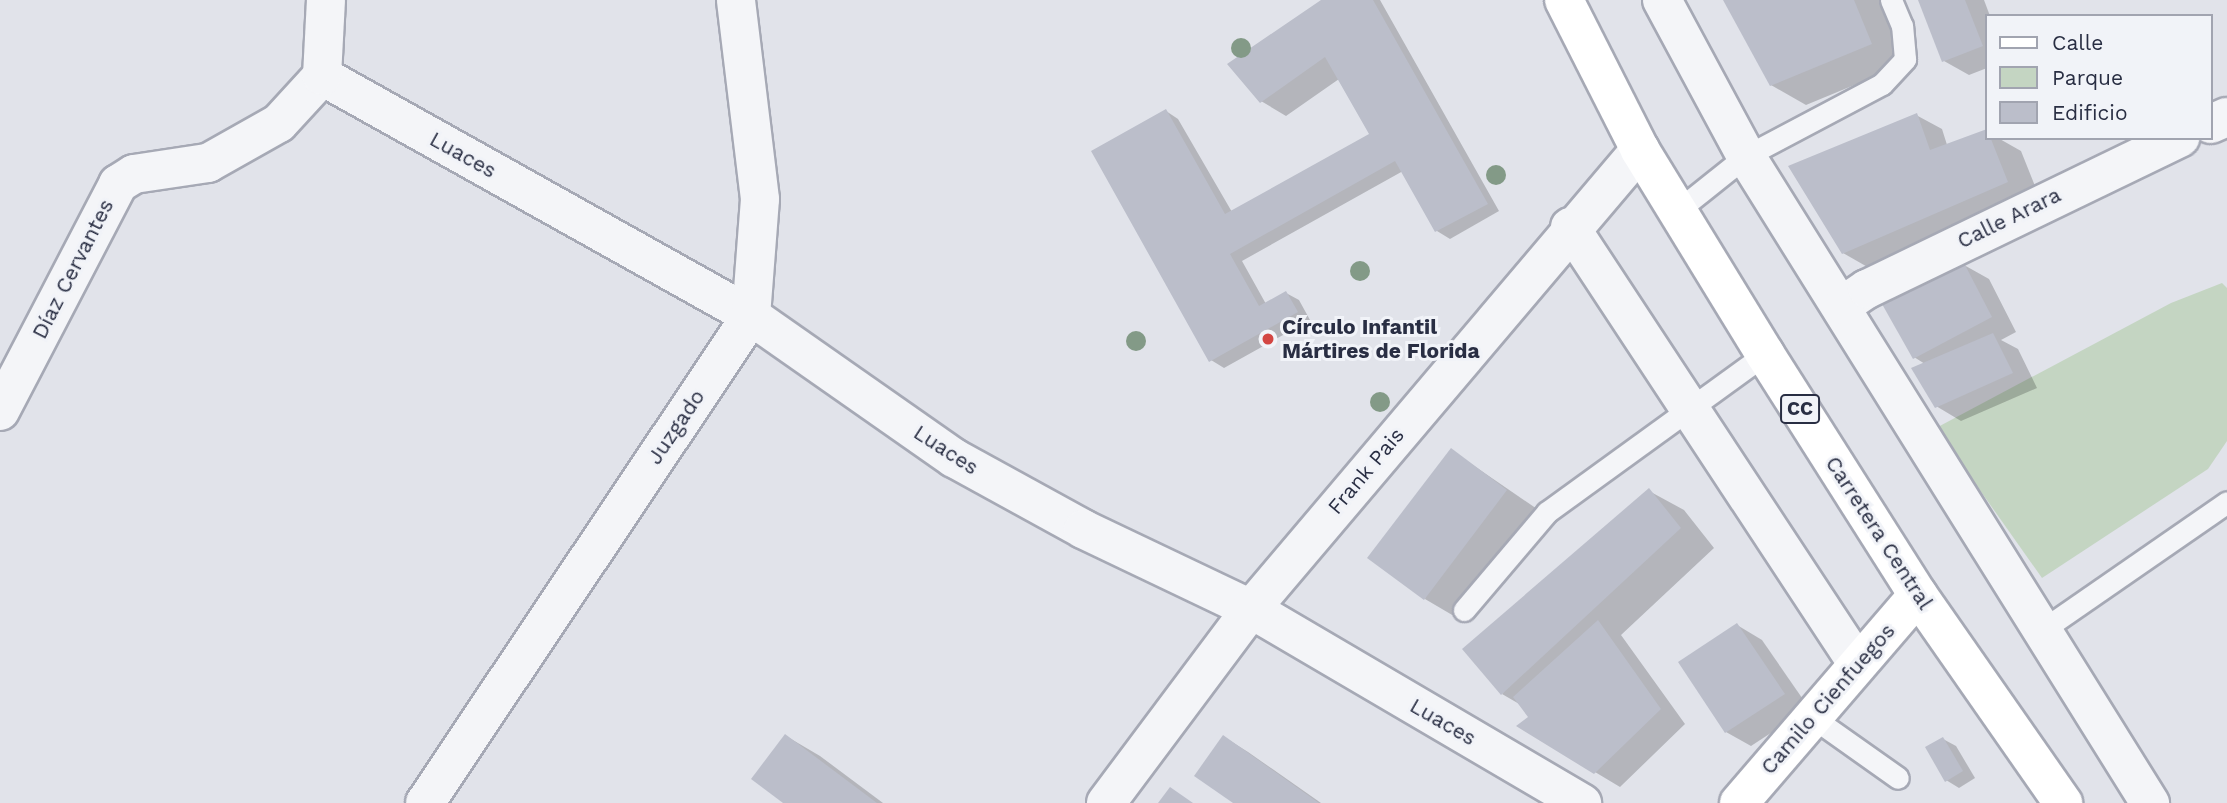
<!DOCTYPE html>
<meta charset="utf-8">
<style>
body{margin:0}
#map{position:relative;width:2227px;height:803px;overflow:hidden;background:#e1e3ea;font-family:"Work Sans",sans-serif}
div>[style]{position:absolute}
.green>*{inset:0;background:#c4d5c2}
.shadow>*{inset:0;background:#0003}
.building>*{inset:0;background:#bbbeca}
.roads{filter:drop-shadow(2px 0 #a6a9b5) drop-shadow(-2px 0 #a6a9b5) drop-shadow(0 2px #a6a9b5) drop-shadow(0 -2px #a6a9b5)}
.lane>*{height:21px;margin:-10.5px;padding:0 10.5px;transform-origin:10.5px;border-radius:10.5px;background:#f4f5f8}
.street>*{height:38px;margin:-19px;padding:0 19px;transform-origin:19px;border-radius:19px;background:#f4f5f8}
.secondary>*{height:38px;margin:-19px;padding:0 19px;transform-origin:19px;border-radius:19px;background:#fff}
.highway>*{height:38px;margin:-19px;padding:0 19px;transform-origin:19px;border-radius:19px;background:#fff}
.trees>*{width:20px;height:20px;margin:-10px;border-radius:50%;background:#839a87}
.dots>*{width:19px;height:19px;translate:-50% -50%;box-sizing:border-box;border:4px solid #f1f3f8;border-radius:50%}
span{translate:-50% -50%;white-space:nowrap;text-align:center;line-height:1.15;-webkit-text-stroke:6px #f1f3f8;paint-order:stroke}
.shield-label span{padding:2px 5px;background:#f1f3f8;border:2px solid;border-radius:5px;-webkit-text-stroke-width:0}
.shield-label{font-size:19px;color:#292e43;font-weight:700}
.street-label{font-size:21px;color:#292e43}
.poi-label{font-size:21px;color:#292e43;font-weight:700}
.left{translate:0 -50%;text-align:left}
.legend{position:absolute;left:1985px;top:14px;width:228px;height:126px;box-sizing:border-box;background:#f1f3f8;border:2px solid #a1a4b0;margin:0;padding:9px 12px;list-style:none;font-size:21px;color:#292e43}
.legend li{display:flex;align-items:center;gap:14px;height:35px}
.legend b{width:35px;border:2px solid #a1a4b0}
</style>
<div id="map">
<div class="green">
<i style="clip-path:polygon(2222px 283px,2227px 288px,2227px 441px,2208px 469px,2042px 578px,1936px 428px,2171px 303px)"></i>
</div>
<div class="shadow">
<i style="clip-path:polygon(1325px 0,1380px 0,1499px 211px,1450px 239px,1437px 231px,1403px 171px,1242px 261px,1266px 304px,1286px 293px,1299px 300px,1310px 320px,1224px 368px,1211px 360px,1166px 111px,1178px 119px,1232px 212px,1371px 135px,1339px 79px,1286px 116px,1261px 101px,1229px 64px)"></i>
<i style="clip-path:polygon(1725px 0,1879px 0,1905px 64px,1806px 105px,1771px 85px)"></i>
<i style="clip-path:polygon(1920px 0,1984px 0,1990px 16px,1987px 68px,1969px 75px,1944px 61px)"></i>
<i style="clip-path:polygon(1916px 115px,1942px 129px,1948px 148px,1998px 138px,2021px 151px,2041px 201px,1878px 273px,1843px 253px)"></i>
<i style="clip-path:polygon(1964px 265px,1989px 279px,2016px 332px,2001px 340px,2018px 349px,2037px 388px,1961px 421px,1936px 406px,1925px 364px,1914px 357px)"></i>
<i style="clip-path:polygon(1451px 450px,1540px 511px,1459px 619px,1425px 599px)"></i>
<i style="clip-path:polygon(1649px 491px,1684px 510px,1714px 548px,1621px 635px,1685px 724px,1620px 787px,1595px 772px,1521px 705px,1502px 694px)"></i>
<i style="clip-path:polygon(1737px 625px,1762px 640px,1809px 708px,1751px 746px,1726px 732px)"></i>
<i style="clip-path:polygon(786px 736px,820px 756px,883px 803px,786px 803px)"></i>
<i style="clip-path:polygon(1224px 737px,1248px 752px,1321px 803px,1236px 803px)"></i>
<i style="clip-path:polygon(1943px 739px,1956px 746px,1975px 778px,1959px 788px,1946px 780px)"></i>
</div>
<div class="building">
<i style="clip-path:polygon(1321px 0,1373px 0,1488px 204px,1435px 232px,1395px 161px,1230px 254px,1259px 306px,1286px 291px,1298px 312px,1209px 362px,1091px 151px,1166px 109px,1225px 214px,1369px 134px,1325px 57px,1260px 103px,1227px 64px)"></i>
<i style="clip-path:polygon(1723px 0,1854px 0,1872px 44px,1770px 86px)"></i>
<i style="clip-path:polygon(1918px 0,1965px 0,1983px 46px,1942px 62px)"></i>
<i style="clip-path:polygon(1917px 113px,1930px 150px,1987px 129px,2008px 182px,1842px 254px,1788px 166px)"></i>
<i style="clip-path:polygon(1964px 263px,1992px 317px,1913px 359px,1882px 304px)"></i>
<i style="clip-path:polygon(1993px 333px,2013px 373px,1935px 408px,1911px 368px)"></i>
<i style="clip-path:polygon(1451px 448px,1507px 490px,1424px 600px,1367px 558px)"></i>
<i style="clip-path:polygon(1649px 488px,1681px 528px,1501px 695px,1462px 649px)"></i>
<i style="clip-path:polygon(1598px 620px,1661px 709px,1594px 774px,1516px 726px,1528px 717px,1513px 697px)"></i>
<i style="clip-path:polygon(1737px 623px,1785px 694px,1725px 733px,1678px 662px)"></i>
<i style="clip-path:polygon(785px 734px,877px 803px,783px 803px,751px 779px)"></i>
<i style="clip-path:polygon(1223px 735px,1319px 803px,1233px 803px,1194px 776px)"></i>
<i style="clip-path:polygon(1943px 737px,1963px 771px,1945px 782px,1925px 747px)"></i>
<i style="clip-path:polygon(1170px 787px,1193px 803px,1158px 803px)"></i>
</div>
<div class="roads">
<div class="lane">
<i style="left:1677px;top:211px;width:88px;rotate:-38.6deg"></i>
<i style="left:1746px;top:156px;width:154px;rotate:-27.9deg"></i>
<i style="left:1882px;top:84px;width:34px;rotate:-47deg"></i>
<i style="left:1905px;top:59px;width:33px;rotate:-95deg"></i>
<i style="left:1902px;top:26px;width:28px;rotate:-113deg"></i>
<i style="left:1464px;top:610px;width:128px;rotate:-49.7deg"></i>
<i style="left:1547px;top:512px;width:269px;rotate:-35.9deg"></i>
<i style="left:2041px;top:631px;width:226px;rotate:-34.7deg"></i>
<i style="left:1812px;top:717px;width:105px;rotate:35.3deg"></i>
</div>
<div class="street">
<i style="left:1662px;top:0;width:177px;rotate:61.7deg"></i>
<i style="left:1746px;top:156px;width:763px;rotate:58.02deg"></i>
<i style="left:322px;top:76px;width:492px;rotate:29.2deg"></i>
<i style="left:751px;top:316px;width:248px;rotate:35deg"></i>
<i style="left:954px;top:458px;width:147px;rotate:28.8deg"></i>
<i style="left:1083px;top:529px;width:186px;rotate:25.5deg"></i>
<i style="left:1251px;top:609px;width:384px;rotate:30.4deg"></i>
<i style="left:2211px;top:124px;width:17px;rotate:-24deg"></i>
<i style="left:1570px;top:227px;width:522px;rotate:56.64deg"></i>
<i style="left:1843px;top:305px;width:29px;rotate:-34deg"></i>
<i style="left:1867px;top:289px;width:348px;rotate:-25.8deg"></i>
<i style="left:0;top:411px;width:256px;rotate:-62.5deg"></i>
<i style="left:118px;top:184px;width:19px;rotate:-32deg"></i>
<i style="left:134px;top:174px;width:75px;rotate:-8.5deg"></i>
<i style="left:208px;top:163px;width:81px;rotate:-29.4deg"></i>
<i style="left:279px;top:123px;width:64px;rotate:-47.5deg"></i>
<i style="left:322px;top:76px;width:76px;rotate:-87deg"></i>
<i style="left:425px;top:803px;width:586px;rotate:-56.2deg"></i>
<i style="left:751px;top:316px;width:117px;rotate:-85.6deg"></i>
<i style="left:760px;top:199px;width:200px;rotate:-96.9deg"></i>
<i style="left:1106px;top:803px;width:242px;rotate:-53.2deg"></i>
<i style="left:1251px;top:609px;width:602px;rotate:-49.72deg"></i>
</div>
<div class="secondary">
<i style="left:1739px;top:803px;width:274px;rotate:-49.3deg"></i>
</div>
<div class="highway">
<i style="left:1564px;top:0;width:168px;rotate:63.1deg"></i>
<i style="left:1640px;top:150px;width:239px;rotate:58.5deg"></i>
<i style="left:1765px;top:354px;width:285px;rotate:57.6deg"></i>
<i style="left:1918px;top:595px;width:254px;rotate:55.1deg"></i>
</div>
</div>
<div class="trees">
<i style="left:1241px;top:48px"></i>
<i style="left:1496px;top:175px"></i>
<i style="left:1360px;top:271px"></i>
<i style="left:1136px;top:341px"></i>
<i style="left:1380px;top:402px"></i>
</div>
<div class="dots">
<i style="left:1268px;top:339px;background:#d34643"></i>
</div>
<div class="shield-label">
<span style="left:1800px;top:409px">CC</span>
</div>
<div class="street-label">
<span style="left:463px;top:155px;rotate:29deg">Luaces</span>
<span style="left:2009px;top:218px;rotate:-26deg">Calle Arara</span>
<span style="left:73px;top:269px;rotate:-63deg">Díaz Cervantes</span>
<span style="left:676px;top:427px;rotate:-56deg">Juzgado</span>
<span style="left:946px;top:450px;rotate:33deg">Luaces</span>
<span style="left:1366px;top:471px;rotate:-50deg">Frank Pais</span>
<span style="left:1879px;top:533px;rotate:57deg">Carretera Central</span>
<span style="left:1828px;top:699px;rotate:-49deg">Camilo Cienfuegos</span>
<span style="left:1443px;top:722px;rotate:30deg">Luaces</span>
</div>
<div class="poi-label">
<span class="left" style="left:1282px;top:339px">Círculo Infantil<br>Mártires de Florida</span>
</div>
<ul class="legend">
<li><b style="height:9px;background:#fff"></b>Calle</li>
<li><b style="height:19px;background:#c4d5c2"></b>Parque</li>
<li><b style="height:19px;background:#bbbeca"></b>Edificio</li>
</ul>
</div>
